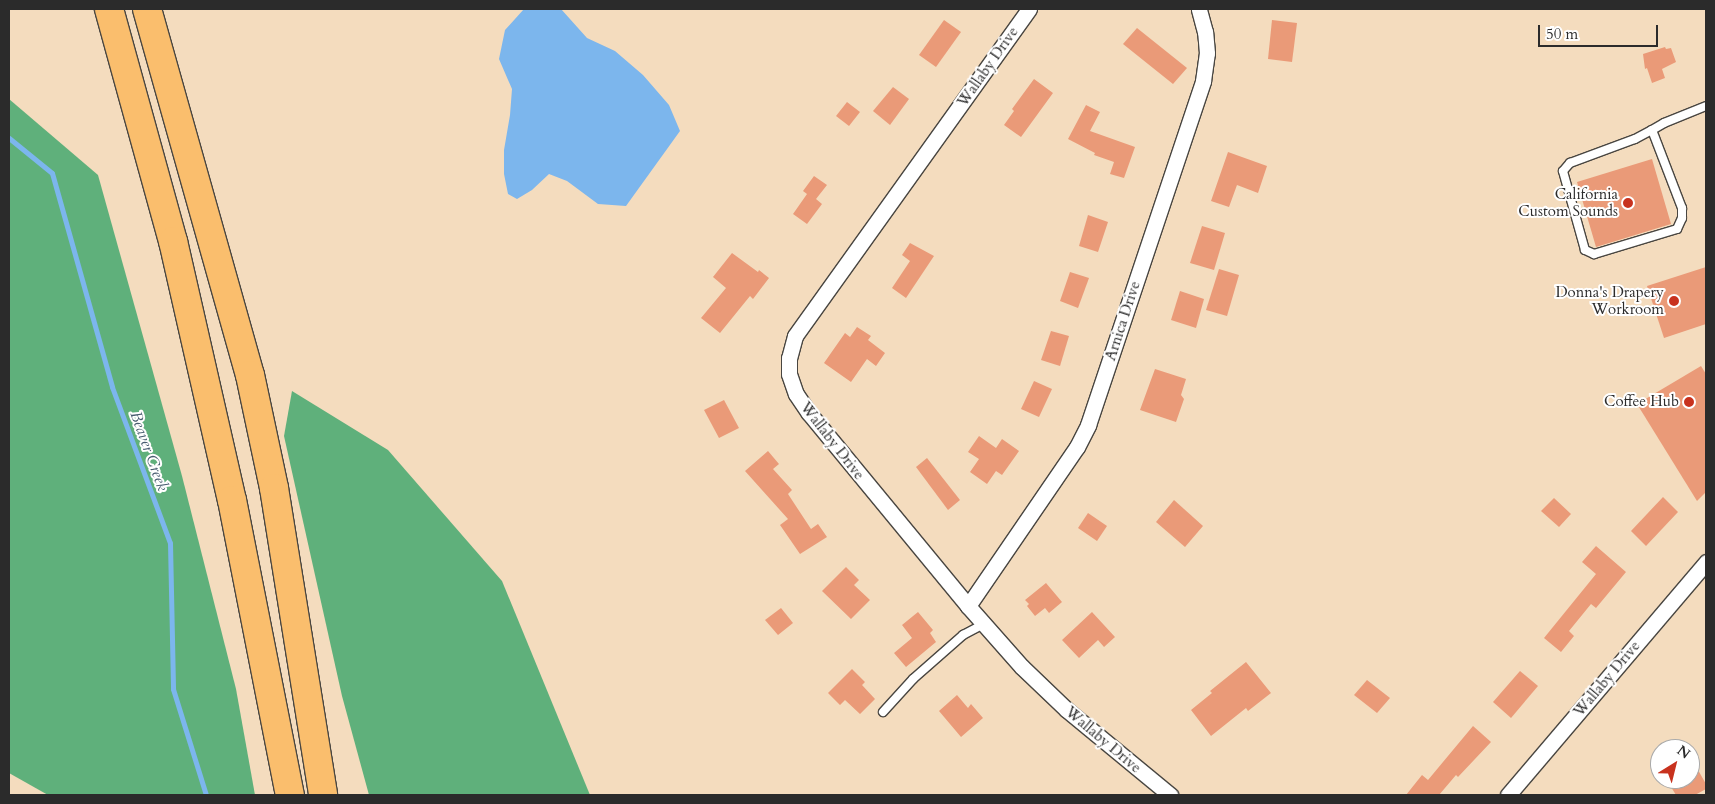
<!DOCTYPE html>
<style>
body{margin:0}
#map{position:relative;width:1715px;height:804px;overflow:hidden;background:#f4dcbe;font-family:Cardo,serif}
div>[style]{position:absolute}
.forest>*{inset:0;background:#5fb07b}
.water>*{inset:0;background:#7cb6ed}
.stream>*{height:5px;margin:-2.5px;padding:0 2.5px;transform-origin:2.5px;border-radius:2.5px;background:#7cb6ed}
.building>*{inset:0;background:#ea9a78}
.roads{filter:drop-shadow(1px 0 #494641) drop-shadow(-1px 0 #494641) drop-shadow(0 1px #494641) drop-shadow(0 -1px #494641)}
.service>*{height:8px;margin:-4px;padding:0 4px;transform-origin:4px;border-radius:4px;background:#fff}
.minor>*{height:15px;margin:-7.5px;padding:0 7.5px;transform-origin:7.5px;border-radius:7.5px;background:#fff}
.motorway>*{height:28px;margin:-14px;padding:0 14px;transform-origin:14px;border-radius:14px;background:#fabe6d}
.dots>*{width:14px;height:14px;translate:-50% -50%;box-sizing:border-box;border:2px solid #fff;border-radius:50%}
span{translate:-50% -50%;white-space:nowrap;text-align:center;line-height:1.15;-webkit-text-stroke:4px #fff;paint-order:stroke}
.street-label{font-size:15px;color:#2b2b2b}
.poi-label{font-size:15px;color:#2b2b2b}
.right{translate:-100% -50%;text-align:right}
.water-label{font-size:16px;color:#475c6f;font-style:italic}
.frame{position:absolute;inset:0;border:10px solid #2b2b2b;pointer-events:none}
.north{position:absolute;left:1650px;top:739px;width:50px;height:50px;box-sizing:border-box;background:#fff;border:1px solid #aaa;border-radius:50%;rotate:36deg;font-size:14px;font-weight:700;line-height:20px;text-align:center;color:#2b2b2b}
.north::after{content:'';display:block;margin:auto;width:18px;height:22px;background:#c8321e;clip-path:polygon(50% 0,100% 100%,50% 72%,0 100%)}
.scale{position:absolute;left:1538px;top:25px;width:120px;height:22px;box-sizing:border-box;border:2px solid #2b2b2b;border-top:0;padding-left:6px;font-size:15px;line-height:18px;white-space:nowrap;color:#2b2b2b;-webkit-text-stroke:4px #fff;paint-order:stroke}
</style>
<div id="map">
<div class="forest">
<i style="clip-path:polygon(9px 99px,98px 175px,182px 476px,236px 689px,255px 795px,48px 795px,9px 773px)"></i>
<i style="clip-path:polygon(292px 391px,388px 450px,502px 581px,590px 795px,369px 795px,342px 696px,284px 436px)"></i>
</div>
<div class="water">
<i style="clip-path:polygon(524px 9px,561px 9px,587px 38px,615px 51px,643px 75px,669px 105px,680px 131px,626px 206px,598px 204px,567px 181px,549px 174px,532px 190px,517px 199px,508px 194px,504px 174px,504px 150px,510px 115px,512px 89px,499px 59px,505px 30px)"></i>
</div>
<div class="stream">
<i style="left:9px;top:138px;width:55px;rotate:39.1deg"></i>
<i style="left:52px;top:173px;width:222px;rotate:74.3deg"></i>
<i style="left:112px;top:387px;width:166px;rotate:69.6deg"></i>
<i style="left:170px;top:543px;width:146px;rotate:88.8deg"></i>
<i style="left:173px;top:689px;width:111px;rotate:72.7deg"></i>
</div>
<div class="building">
<i style="clip-path:polygon(944px 20px,961px 32px,936px 67px,919px 55px)"></i>
<i style="clip-path:polygon(1272px 20px,1297px 23px,1292px 62px,1268px 59px)"></i>
<i style="clip-path:polygon(1137px 28px,1187px 68px,1173px 84px,1123px 44px)"></i>
<i style="clip-path:polygon(1665px 47px,1666px 49px,1671px 48px,1676px 62px,1662px 69px,1665px 78px,1652px 83px,1647px 68px,1645px 69px,1643px 54px)"></i>
<i style="clip-path:polygon(1034px 79px,1053px 93px,1021px 137px,1004px 125px,1014px 111px,1012px 109px)"></i>
<i style="clip-path:polygon(893px 87px,909px 99px,890px 125px,873px 111px)"></i>
<i style="clip-path:polygon(847px 102px,860px 112px,849px 126px,836px 116px)"></i>
<i style="clip-path:polygon(1086px 105px,1100px 112px,1090px 131px,1135px 147px,1124px 178px,1110px 174px,1114px 162px,1094px 155px,1095px 153px,1068px 139px)"></i>
<i style="clip-path:polygon(1228px 152px,1267px 166px,1258px 193px,1237px 185px,1229px 207px,1211px 201px)"></i>
<i style="clip-path:polygon(1652px 159px,1671px 224px,1596px 247px,1577px 182px)"></i>
<i style="clip-path:polygon(814px 176px,827px 185px,816px 199px,822px 204px,807px 224px,793px 214px,807px 194px,803px 191px)"></i>
<i style="clip-path:polygon(1088px 215px,1108px 222px,1098px 252px,1079px 246px)"></i>
<i style="clip-path:polygon(1202px 226px,1225px 233px,1214px 270px,1190px 263px)"></i>
<i style="clip-path:polygon(910px 243px,934px 256px,906px 298px,892px 288px,910px 261px,902px 255px)"></i>
<i style="clip-path:polygon(732px 253px,758px 272px,759px 270px,769px 278px,753px 299px,750px 296px,720px 333px,701px 318px,726px 288px,713px 277px)"></i>
<i style="clip-path:polygon(1706px 267px,1706px 324px,1664px 338px,1647px 286px)"></i>
<i style="clip-path:polygon(1219px 269px,1239px 275px,1227px 316px,1206px 310px)"></i>
<i style="clip-path:polygon(1070px 272px,1089px 278px,1078px 308px,1060px 301px)"></i>
<i style="clip-path:polygon(1180px 291px,1204px 299px,1196px 328px,1171px 320px)"></i>
<i style="clip-path:polygon(857px 327px,871px 336px,868px 340px,885px 353px,876px 366px,867px 359px,851px 382px,824px 363px,845px 333px,850px 337px)"></i>
<i style="clip-path:polygon(1051px 331px,1069px 336px,1060px 366px,1041px 360px)"></i>
<i style="clip-path:polygon(1701px 366px,1706px 374px,1706px 492px,1697px 501px,1637px 404px)"></i>
<i style="clip-path:polygon(1155px 369px,1186px 379px,1181px 395px,1184px 399px,1176px 422px,1140px 410px)"></i>
<i style="clip-path:polygon(1034px 381px,1052px 389px,1039px 417px,1021px 409px)"></i>
<i style="clip-path:polygon(724px 400px,739px 428px,719px 438px,704px 410px)"></i>
<i style="clip-path:polygon(979px 436px,996px 448px,1002px 439px,1019px 451px,1002px 475px,996px 471px,987px 484px,970px 472px,979px 459px,968px 452px)"></i>
<i style="clip-path:polygon(768px 451px,779px 464px,773px 469px,792px 490px,788px 494px,811px 529px,818px 524px,827px 537px,800px 554px,780px 525px,788px 519px,745px 471px)"></i>
<i style="clip-path:polygon(927px 458px,960px 500px,948px 510px,916px 467px)"></i>
<i style="clip-path:polygon(1663px 497px,1678px 512px,1646px 546px,1631px 531px)"></i>
<i style="clip-path:polygon(1554px 498px,1571px 514px,1559px 527px,1541px 511px)"></i>
<i style="clip-path:polygon(1174px 500px,1203px 526px,1185px 547px,1156px 522px)"></i>
<i style="clip-path:polygon(1088px 513px,1107px 526px,1097px 541px,1078px 528px)"></i>
<i style="clip-path:polygon(1596px 546px,1626px 572px,1596px 608px,1591px 604px,1569px 631px,1574px 636px,1561px 652px,1544px 638px,1596px 574px,1582px 562px)"></i>
<i style="clip-path:polygon(846px 567px,859px 580px,854px 585px,870px 600px,851px 619px,822px 591px)"></i>
<i style="clip-path:polygon(1046px 583px,1062px 602px,1049px 613px,1045px 608px,1035px 616px,1027px 606px,1029px 604px,1025px 600px)"></i>
<i style="clip-path:polygon(781px 608px,793px 623px,778px 635px,765px 620px)"></i>
<i style="clip-path:polygon(918px 612px,933px 630px,930px 633px,936px 642px,906px 667px,894px 653px,912px 638px,902px 625px)"></i>
<i style="clip-path:polygon(1092px 612px,1115px 637px,1104px 647px,1098px 640px,1079px 658px,1062px 640px)"></i>
<i style="clip-path:polygon(1246px 662px,1271px 693px,1248px 711px,1246px 708px,1211px 736px,1191px 710px,1212px 693px,1210px 691px)"></i>
<i style="clip-path:polygon(852px 669px,865px 682px,862px 685px,875px 699px,860px 714px,845px 700px,840px 705px,828px 693px)"></i>
<i style="clip-path:polygon(1520px 671px,1538px 686px,1511px 718px,1493px 702px)"></i>
<i style="clip-path:polygon(1367px 680px,1390px 698px,1377px 713px,1354px 695px)"></i>
<i style="clip-path:polygon(957px 695px,968px 708px,971px 704px,983px 718px,961px 737px,939px 711px)"></i>
<i style="clip-path:polygon(1473px 726px,1491px 742px,1458px 777px,1456px 775px,1439px 795px,1406px 795px,1422px 775px,1428px 780px)"></i>
<i style="clip-path:polygon(1690px 756px,1706px 784px,1706px 789px,1695px 795px,1676px 795px,1666px 779px,1690px 779px)"></i>
</div>
<div class="roads">
<div class="service">
<i style="left:1652px;top:130px;width:84px;rotate:69deg"></i>
<i style="left:1682px;top:208px;width:10px;rotate:90deg"></i>
<i style="left:1682px;top:218px;width:12px;rotate:114deg"></i>
<i style="left:1677px;top:229px;width:87px;rotate:163.2deg"></i>
<i style="left:1594px;top:254px;width:10px;rotate:-156deg"></i>
<i style="left:1585px;top:250px;width:82px;rotate:-105.6deg"></i>
<i style="left:1563px;top:171px;width:11px;rotate:-49deg"></i>
<i style="left:1570px;top:163px;width:69px;rotate:-20.3deg"></i>
<i style="left:1635px;top:139px;width:19px;rotate:-28deg"></i>
<i style="left:1652px;top:130px;width:14px;rotate:-30deg"></i>
<i style="left:1664px;top:123px;width:45px;rotate:-22deg"></i>
<i style="left:883px;top:712px;width:45px;rotate:-47.7deg"></i>
<i style="left:913px;top:679px;width:67px;rotate:-41.3deg"></i>
<i style="left:963px;top:635px;width:24px;rotate:-28deg"></i>
</div>
<div class="minor">
<i style="left:1029px;top:9px;width:402px;rotate:125.6deg"></i>
<i style="left:795px;top:336px;width:23px;rotate:105deg"></i>
<i style="left:789px;top:358px;width:16px;rotate:90deg"></i>
<i style="left:789px;top:374px;width:21px;rotate:71deg"></i>
<i style="left:796px;top:394px;width:23px;rotate:56deg"></i>
<i style="left:809px;top:413px;width:250px;rotate:50.5deg"></i>
<i style="left:968px;top:606px;width:81px;rotate:48.5deg"></i>
<i style="left:1022px;top:667px;width:62px;rotate:43.7deg"></i>
<i style="left:1067px;top:710px;width:134px;rotate:39.5deg"></i>
<i style="left:968px;top:606px;width:193px;rotate:-55.6deg"></i>
<i style="left:1077px;top:447px;width:25px;rotate:-63deg"></i>
<i style="left:1088px;top:425px;width:363px;rotate:-71.5deg"></i>
<i style="left:1203px;top:81px;width:28px;rotate:-82deg"></i>
<i style="left:1207px;top:53px;width:21px;rotate:-95deg"></i>
<i style="left:1205px;top:32px;width:24px;rotate:-105deg"></i>
<i style="left:1508px;top:795px;width:306px;rotate:-49.6deg"></i>
</div>
<div class="motorway">
<i style="left:109px;top:9px;width:241px;rotate:74.6deg"></i>
<i style="left:173px;top:241px;width:266px;rotate:77.2deg"></i>
<i style="left:232px;top:500px;width:301px;rotate:78.9deg"></i>
<i style="left:147px;top:9px;width:380px;rotate:74.3deg"></i>
<i style="left:250px;top:375px;width:116px;rotate:78deg"></i>
<i style="left:274px;top:488px;width:311px;rotate:80.9deg"></i>
</div>
</div>
<div class="dots">
<i style="left:1628px;top:203px;background:#c8321e"></i>
<i style="left:1674px;top:301px;background:#c8321e"></i>
<i style="left:1689px;top:402px;background:#c8321e"></i>
</div>
<div class="street-label">
<span style="left:988px;top:67px;rotate:-55deg">Wallaby Drive</span>
<span style="left:1123px;top:321px;rotate:-72deg">Arnica Drive</span>
<span style="left:832px;top:441px;rotate:52deg">Wallaby Drive</span>
<span style="left:1607px;top:679px;rotate:-50deg">Wallaby Drive</span>
<span style="left:1103px;top:740px;rotate:40deg">Wallaby Drive</span>
</div>
<div class="poi-label">
<span class="right" style="left:1618px;top:203px">California<br>Custom Sounds</span>
<span class="right" style="left:1664px;top:301px">Donna's Drapery<br>Workroom</span>
<span class="right" style="left:1679px;top:402px">Coffee Hub</span>
</div>
<div class="water-label">
<span style="left:149px;top:451px;rotate:70deg">Beaver Creek</span>
</div>
<div class="frame"></div>
<div class="north">N</div>
<div class="scale">50 m</div>
</div>
